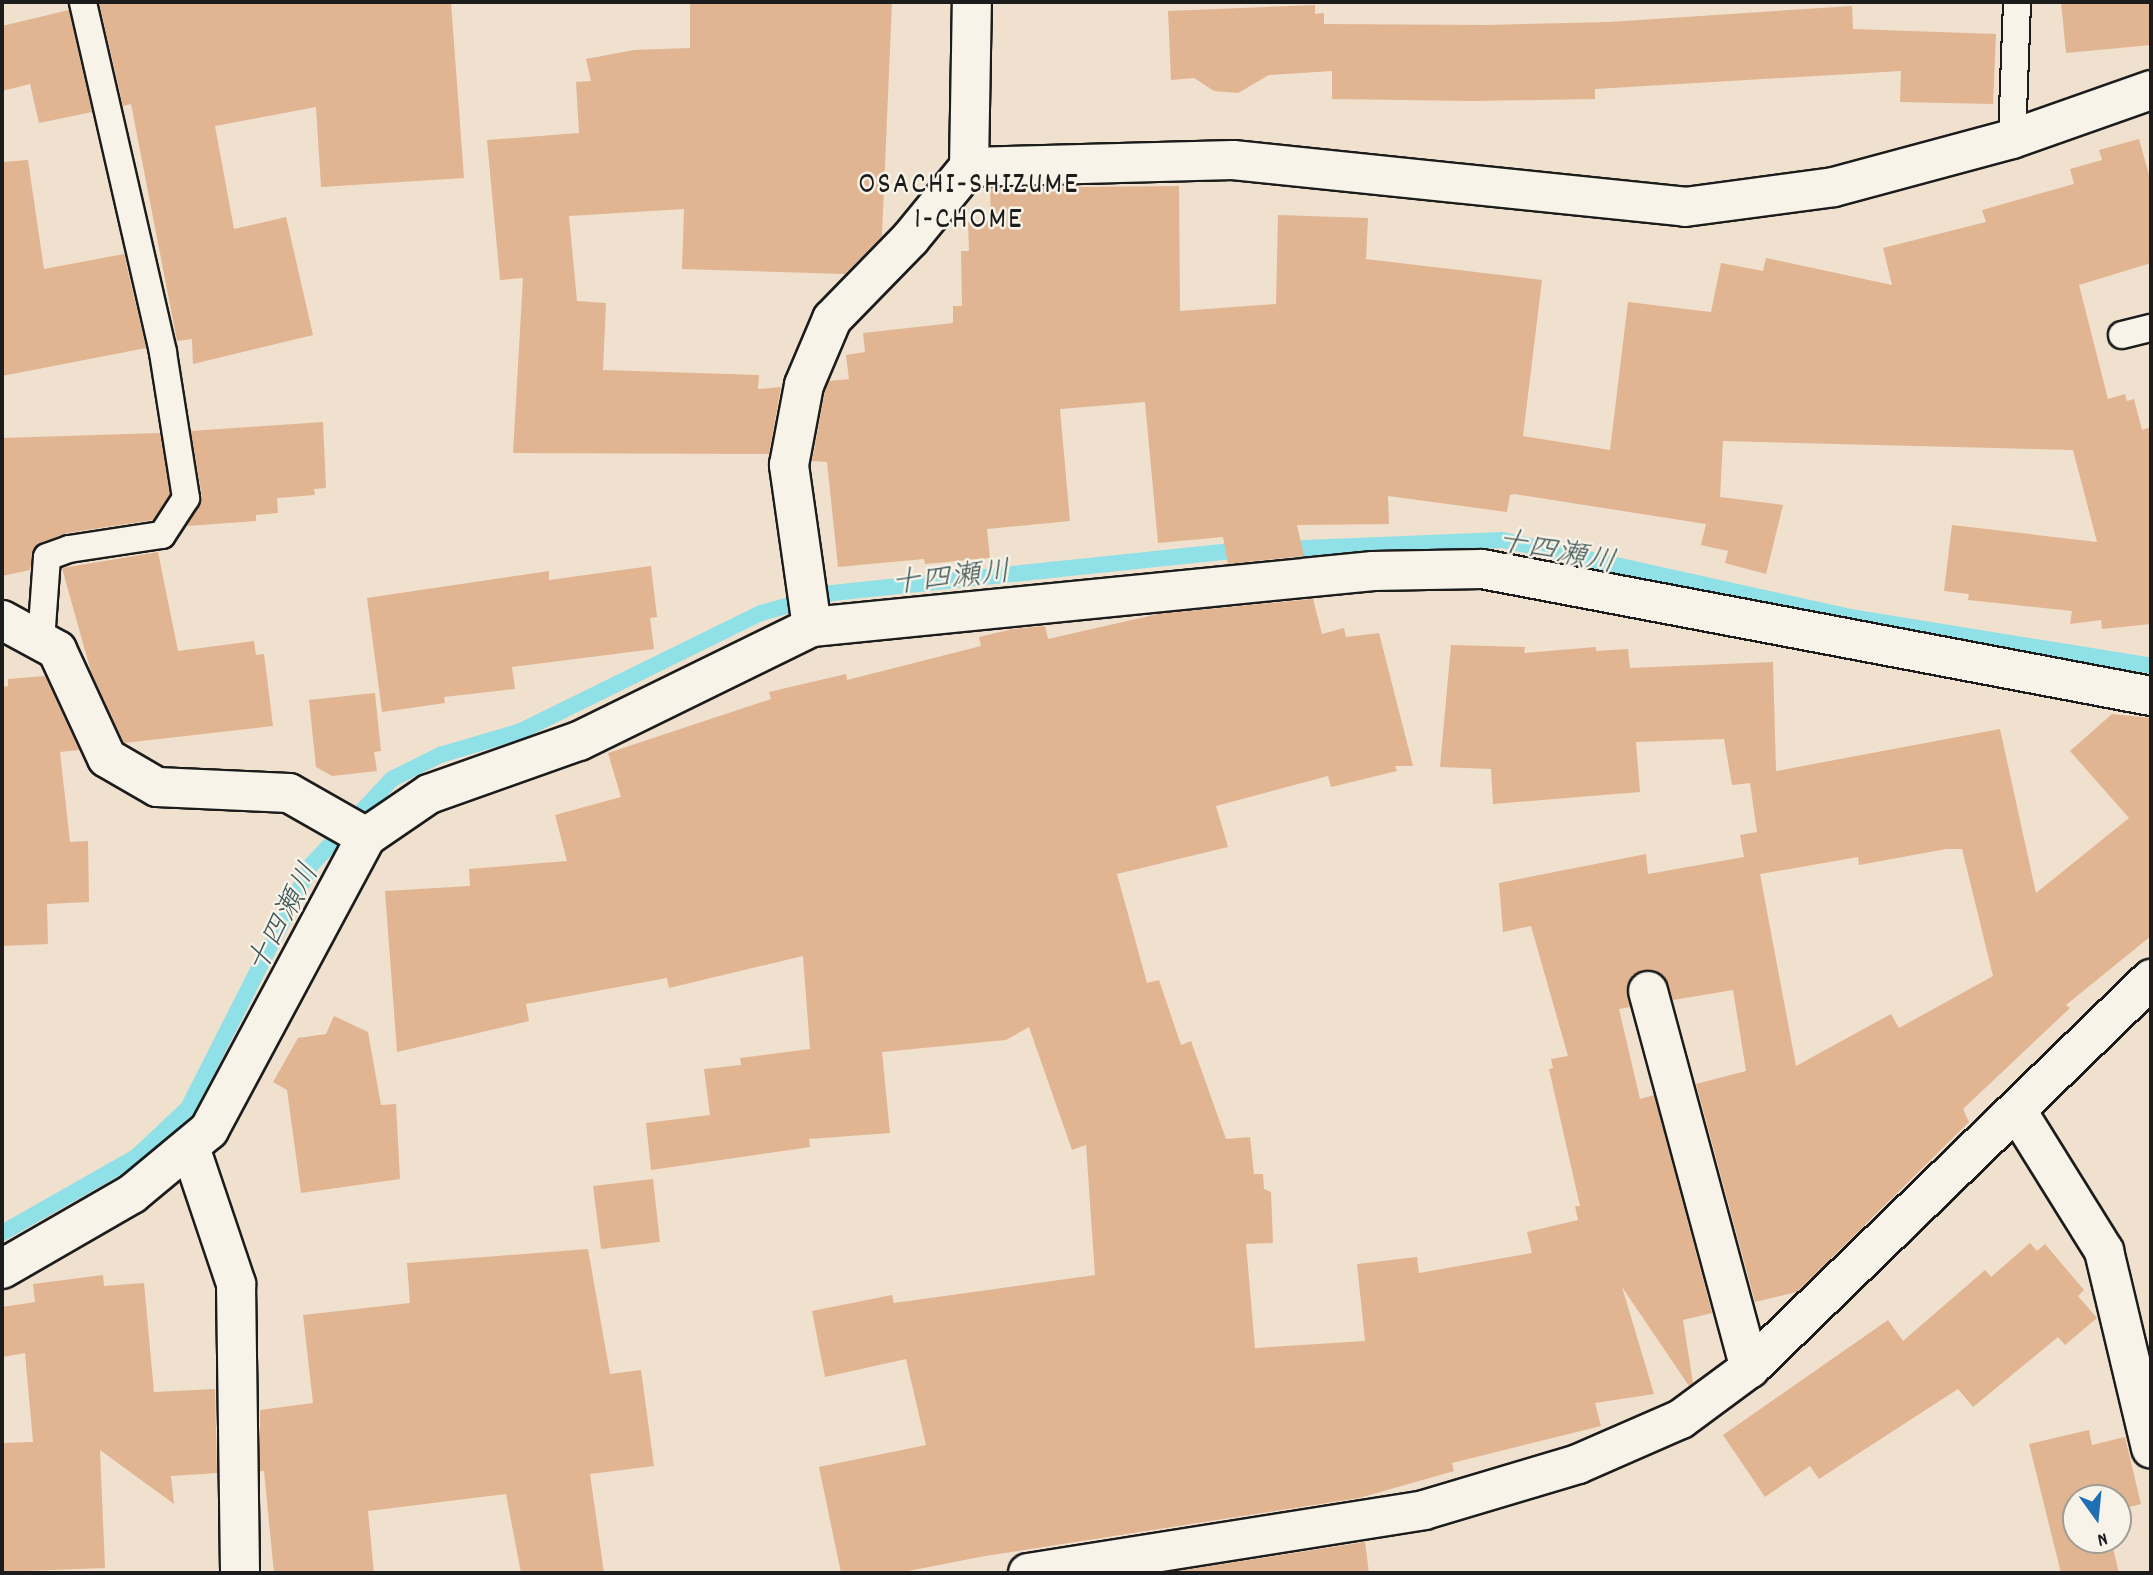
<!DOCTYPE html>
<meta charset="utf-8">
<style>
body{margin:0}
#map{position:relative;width:2153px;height:1575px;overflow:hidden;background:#f0e0ce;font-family:Dekko,"Klee One",sans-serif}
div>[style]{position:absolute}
.stream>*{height:16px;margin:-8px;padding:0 8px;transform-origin:8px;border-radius:8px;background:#8fe0e7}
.building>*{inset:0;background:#e1b592}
.roads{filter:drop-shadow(2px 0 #1c1c1c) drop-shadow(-2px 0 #1c1c1c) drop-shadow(0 2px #1c1c1c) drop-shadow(0 -2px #1c1c1c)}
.lane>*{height:26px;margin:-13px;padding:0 13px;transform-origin:13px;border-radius:13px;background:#f7f3e8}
.street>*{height:38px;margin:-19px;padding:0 19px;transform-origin:19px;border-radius:19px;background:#f7f3e8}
.secondary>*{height:38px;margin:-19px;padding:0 19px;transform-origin:19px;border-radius:19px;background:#f7f3e8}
span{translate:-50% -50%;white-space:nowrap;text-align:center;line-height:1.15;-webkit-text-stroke:5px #f7f3e8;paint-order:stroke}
.neighbourhood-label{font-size:30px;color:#1c1c1c;letter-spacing:2px}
.water-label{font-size:30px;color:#3e5759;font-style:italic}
.frame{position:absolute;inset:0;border:4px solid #1c1c1c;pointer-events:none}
.north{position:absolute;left:2062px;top:1484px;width:70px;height:70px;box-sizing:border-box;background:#f7f3e8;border:2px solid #9f9d96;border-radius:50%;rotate:165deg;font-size:19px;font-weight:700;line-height:28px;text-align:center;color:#1c1c1c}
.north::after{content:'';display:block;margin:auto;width:24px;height:32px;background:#1f6fb2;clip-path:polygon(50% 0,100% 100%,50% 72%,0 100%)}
</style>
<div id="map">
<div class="stream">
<i style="left:1281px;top:549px;width:222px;rotate:-2.3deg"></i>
<i style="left:1503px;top:540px;width:355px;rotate:12.5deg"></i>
<i style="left:1850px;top:617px;width:305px;rotate:9.2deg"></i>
<i style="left:2px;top:1233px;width:154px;rotate:-29.6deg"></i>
<i style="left:136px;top:1157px;width:71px;rotate:-43.3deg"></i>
<i style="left:188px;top:1108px;width:274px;rotate:-63.1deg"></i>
<i style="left:312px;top:864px;width:117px;rotate:-46.7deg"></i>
<i style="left:392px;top:779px;width:54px;rotate:-26.6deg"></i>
<i style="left:440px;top:755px;width:84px;rotate:-16.5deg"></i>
<i style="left:521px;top:731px;width:267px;rotate:-26.2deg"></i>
<i style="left:761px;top:613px;width:74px;rotate:-15.7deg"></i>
<i style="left:832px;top:593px;width:414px;rotate:-6deg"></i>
</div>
<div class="building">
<i style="clip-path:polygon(99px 2px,451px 2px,464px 178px,321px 187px,316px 107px,215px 126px,234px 229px,286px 217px,313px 335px,193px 364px,192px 339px,177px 341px,131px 104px,123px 106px)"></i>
<i style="clip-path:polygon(690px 2px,892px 2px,882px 236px,845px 274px,682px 269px,684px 209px,569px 216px,577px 301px,606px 303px,603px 370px,759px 375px,758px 389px,781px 387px,769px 454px,513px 453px,523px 278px,500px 280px,487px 140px,579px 133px,576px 82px,591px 81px,586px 59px,634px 50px,690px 48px)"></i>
<i style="clip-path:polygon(2061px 2px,2151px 2px,2151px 45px,2066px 53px)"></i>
<i style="clip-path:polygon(1315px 5px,1315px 14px,1324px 13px,1324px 24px,1486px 25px,1609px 22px,1852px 6px,1853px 29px,1996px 34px,1993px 104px,1900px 102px,1901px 71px,1595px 89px,1595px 99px,1472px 101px,1332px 99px,1332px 71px,1269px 75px,1238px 93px,1214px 91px,1194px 78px,1171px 80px,1168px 11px)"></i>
<i style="clip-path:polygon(69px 10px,92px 112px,39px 123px,30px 84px,2px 91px,2px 26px)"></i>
<i style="clip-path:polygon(2139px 139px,2151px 182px,2151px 263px,2079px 285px,2108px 399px,2125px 394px,2127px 401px,2134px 399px,2142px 430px,2151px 427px,2151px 624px,2102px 629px,2101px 620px,2070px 624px,2072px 611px,1968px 600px,1969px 594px,1944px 591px,1952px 525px,2097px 542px,2073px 450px,1723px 441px,1720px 497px,1783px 505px,1766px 574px,1725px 563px,1728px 551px,1701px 545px,1706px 524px,1514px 494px,1510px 495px,1507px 512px,1388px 496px,1389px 524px,1297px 525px,1304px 556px,1228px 564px,1223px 537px,1158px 543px,1145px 402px,1060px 409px,1070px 521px,987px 529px,990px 558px,925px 564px,924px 559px,838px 567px,827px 462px,812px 461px,825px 391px,829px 381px,849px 379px,846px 355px,865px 352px,863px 333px,953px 323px,953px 306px,962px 306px,961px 251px,969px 251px,968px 222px,991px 221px,990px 188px,1179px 186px,1180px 311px,1276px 304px,1278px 215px,1368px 218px,1366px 259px,1542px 280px,1523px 436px,1610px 450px,1628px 302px,1711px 312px,1721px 263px,1763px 271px,1766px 258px,1892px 285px,1883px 248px,1986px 222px,1982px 210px,2074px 184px,2070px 169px,2102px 160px,2099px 150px)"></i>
<i style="clip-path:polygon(28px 160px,44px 269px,124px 254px,146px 348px,2px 376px,2px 162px)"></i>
<i style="clip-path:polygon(323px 422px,326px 488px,314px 489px,315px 495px,277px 498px,278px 513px,256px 515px,256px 521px,187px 526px,202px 497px,191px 431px)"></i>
<i style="clip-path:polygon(160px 433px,170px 494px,153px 520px,67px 533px,42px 542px,34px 548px,30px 570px,2px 576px,2px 438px)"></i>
<i style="clip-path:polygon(158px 552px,178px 651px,254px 641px,256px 655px,264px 654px,273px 726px,124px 743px,91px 672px,62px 568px)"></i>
<i style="clip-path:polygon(651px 566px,657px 617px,650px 618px,654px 649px,512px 667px,515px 689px,444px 697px,445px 703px,382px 712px,367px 598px,549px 571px,549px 580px)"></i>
<i style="clip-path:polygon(evenodd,1313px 599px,1322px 634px,1344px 628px,1346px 637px,1379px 633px,1413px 766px,1395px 766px,1397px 771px,1331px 787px,1328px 776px,1216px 806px,1228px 847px,1117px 874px,1147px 983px,1159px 980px,1181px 1045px,1191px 1041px,1226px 1139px,1250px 1137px,1254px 1174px,1263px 1174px,1264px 1189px,1271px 1192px,1273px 1243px,1246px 1244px,1255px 1348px,1365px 1341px,1357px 1264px,1417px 1257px,1419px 1273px,1532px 1253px,1527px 1232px,1578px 1220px,1575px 1206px,1580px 1206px,1549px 1069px,1553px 1068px,1551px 1059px,1568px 1056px,1531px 926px,1503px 932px,1499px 883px,1646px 854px,1648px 874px,1744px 857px,1740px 835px,1757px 832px,1750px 783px,1732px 785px,1724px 739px,1636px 742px,1640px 792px,1493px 804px,1491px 769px,1440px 767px,1451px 645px,1525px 647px,1524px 653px,1596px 647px,1596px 651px,1628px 649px,1630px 668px,1773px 662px,1776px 771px,2000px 729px,2036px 893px,2129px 818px,2070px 751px,2112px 714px,2151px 718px,2151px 936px,2066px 1005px,2070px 1008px,1963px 1109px,1969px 1122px,1797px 1292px,1755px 1302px,1696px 1084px,1746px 1071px,1733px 990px,1673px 1000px,1663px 975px,1653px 970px,1633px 975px,1627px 986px,1630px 1007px,1619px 1009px,1640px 1099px,1654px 1095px,1712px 1313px,1683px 1320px,1693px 1383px,1689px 1386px,1622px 1287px,1654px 1394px,1595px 1403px,1601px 1426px,1452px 1463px,1454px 1471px,1359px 1498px,985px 1556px,898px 1573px,841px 1573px,819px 1467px,926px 1445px,906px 1359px,825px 1377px,812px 1311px,892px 1295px,894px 1303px,1095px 1275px,1086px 1145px,1072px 1150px,1029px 1027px,1006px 1040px,882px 1052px,890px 1133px,809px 1139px,810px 1147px,651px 1170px,646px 1123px,710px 1115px,704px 1069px,741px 1065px,740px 1058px,810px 1049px,803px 956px,669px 988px,667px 978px,526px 1004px,529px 1021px,397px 1052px,385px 891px,470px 886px,469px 869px,567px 861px,555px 815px,621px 797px,608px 753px,771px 699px,769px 692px,846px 674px,847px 680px,981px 646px,979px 637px,1013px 629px,1045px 626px,1048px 639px,1158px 614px,1313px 599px,1946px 849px,1962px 849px,1993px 976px,1899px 1028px,1891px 1014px,1796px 1066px,1760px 874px,1858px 857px,1859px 865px,1946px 849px)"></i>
<i style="clip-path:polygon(45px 676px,79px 750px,60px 752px,70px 842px,88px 841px,89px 902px,47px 904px,48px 944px,2px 946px,2px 687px,8px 686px,8px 679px)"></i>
<i style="clip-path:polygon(375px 693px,381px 751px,374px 752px,377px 771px,332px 776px,316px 767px,309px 700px)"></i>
<i style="clip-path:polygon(334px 1016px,368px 1032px,381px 1105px,396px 1104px,400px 1179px,301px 1193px,287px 1090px,273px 1082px,298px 1038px,326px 1034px)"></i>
<i style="clip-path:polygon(653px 1179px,660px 1242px,601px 1249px,593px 1186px)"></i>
<i style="clip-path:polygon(2030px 1243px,2037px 1251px,2045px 1244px,2084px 1290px,2078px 1296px,2097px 1318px,2065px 1345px,2058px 1337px,1973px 1407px,1958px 1389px,1819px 1479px,1810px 1466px,1765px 1497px,1723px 1435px,1888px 1320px,1903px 1341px,1985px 1270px,1991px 1277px)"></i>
<i style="clip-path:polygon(588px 1249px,610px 1374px,641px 1370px,654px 1466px,590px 1474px,604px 1573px,521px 1573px,506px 1494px,368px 1511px,374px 1573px,274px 1573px,264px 1471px,260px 1471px,260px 1410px,313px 1403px,303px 1315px,410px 1303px,407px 1263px)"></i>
<i style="clip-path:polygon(103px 1275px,104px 1286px,144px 1283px,154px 1392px,215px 1389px,217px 1473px,171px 1476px,174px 1504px,100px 1450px,105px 1568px,2px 1572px,2px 1443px,33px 1442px,25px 1353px,2px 1357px,2px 1307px,35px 1302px,33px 1284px)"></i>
<i style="clip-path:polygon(2089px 1430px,2092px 1445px,2125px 1437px,2141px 1504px,2118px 1510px,2118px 1498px,2076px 1498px,2076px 1540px,2111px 1540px,2119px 1573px,2061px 1573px,2029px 1444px)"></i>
<i style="clip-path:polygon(1365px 1542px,1369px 1573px,1171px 1573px,1171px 1572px)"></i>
</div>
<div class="roads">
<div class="lane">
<i style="left:2012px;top:139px;width:137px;rotate:-87.9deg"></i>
<i style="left:2122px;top:335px;width:30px;rotate:-14deg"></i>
<i style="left:41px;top:641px;width:84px;rotate:-85.9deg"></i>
<i style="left:47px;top:557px;width:23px;rotate:-20deg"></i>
<i style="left:69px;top:549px;width:94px;rotate:-8.6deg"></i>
<i style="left:162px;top:535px;width:44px;rotate:-57deg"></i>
<i style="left:186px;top:498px;width:148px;rotate:-99deg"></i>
<i style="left:163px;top:352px;width:359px;rotate:-102.9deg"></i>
</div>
<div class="street">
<i style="left:969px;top:167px;width:264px;rotate:-1.5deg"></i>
<i style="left:1233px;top:160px;width:454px;rotate:5.9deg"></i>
<i style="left:1685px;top:207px;width:150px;rotate:-7.6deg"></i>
<i style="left:1834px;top:187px;width:184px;rotate:-15.1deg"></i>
<i style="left:2012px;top:139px;width:147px;rotate:-19.4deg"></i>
<i style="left:2px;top:620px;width:63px;rotate:28.6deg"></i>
<i style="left:57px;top:650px;width:119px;rotate:65.2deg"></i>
<i style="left:107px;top:758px;width:58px;rotate:30.1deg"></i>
<i style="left:157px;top:787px;width:132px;rotate:2.6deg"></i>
<i style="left:289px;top:793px;width:89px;rotate:29.7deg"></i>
<i style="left:812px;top:627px;width:164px;rotate:-98.1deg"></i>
<i style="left:789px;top:465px;width:81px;rotate:-79.4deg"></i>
<i style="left:804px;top:385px;width:72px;rotate:-67deg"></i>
<i style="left:832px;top:319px;width:112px;rotate:-45.7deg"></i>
<i style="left:910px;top:239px;width:93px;rotate:-50.7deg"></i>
<i style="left:969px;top:167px;width:165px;rotate:-89deg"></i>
<i style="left:1648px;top:991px;width:391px;rotate:74.9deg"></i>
<i style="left:2017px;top:1111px;width:165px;rotate:58.1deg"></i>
<i style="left:2104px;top:1251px;width:203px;rotate:76.6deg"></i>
<i style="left:190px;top:1147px;width:145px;rotate:71.4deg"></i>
<i style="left:236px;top:1284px;width:289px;rotate:89.2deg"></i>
<i style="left:1028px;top:1573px;width:401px;rotate:-9deg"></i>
<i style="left:1424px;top:1510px;width:161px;rotate:-16.6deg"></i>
<i style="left:1578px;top:1464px;width:112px;rotate:-23.6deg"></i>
<i style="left:1681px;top:1419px;width:86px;rotate:-36.5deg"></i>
<i style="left:1750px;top:1368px;width:559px;rotate:-44.13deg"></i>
</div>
<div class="secondary">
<i style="left:2px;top:1269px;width:150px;rotate:-30deg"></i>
<i style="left:132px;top:1194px;width:100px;rotate:-39.7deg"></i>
<i style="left:209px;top:1130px;width:332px;rotate:-61.8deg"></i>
<i style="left:366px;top:837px;width:76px;rotate:-34.3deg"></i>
<i style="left:429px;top:794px;width:159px;rotate:-19.5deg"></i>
<i style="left:579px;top:741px;width:259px;rotate:-26.1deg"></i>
<i style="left:812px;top:627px;width:564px;rotate:-5.7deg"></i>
<i style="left:1373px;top:571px;width:109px;rotate:-1.1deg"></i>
<i style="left:1482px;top:569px;width:681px;rotate:10.75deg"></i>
</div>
</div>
<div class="neighbourhood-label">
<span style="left:969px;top:204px">OSACHI-SHIZUME<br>1-CHOME</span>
</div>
<div class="water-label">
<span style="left:1556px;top:555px;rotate:11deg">十四瀬川</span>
<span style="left:951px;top:581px;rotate:-6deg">十四瀬川</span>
<span style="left:286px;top:920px;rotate:-62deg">十四瀬川</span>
</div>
<div class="frame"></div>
<div class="north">N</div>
</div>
